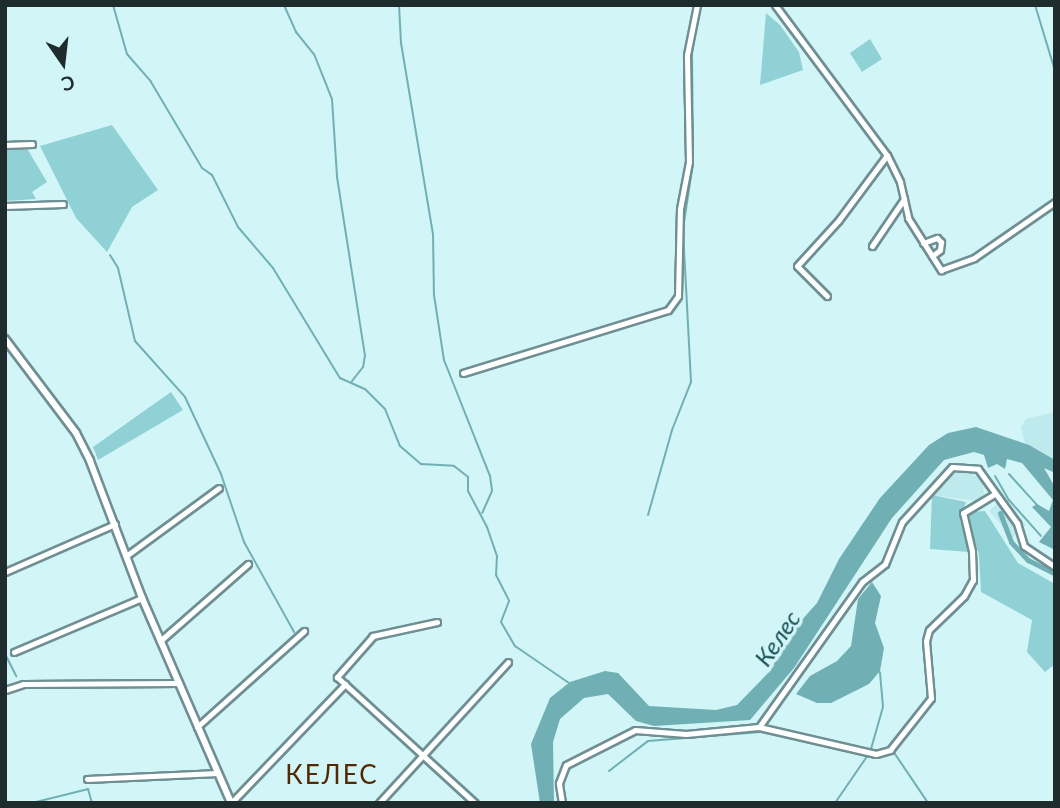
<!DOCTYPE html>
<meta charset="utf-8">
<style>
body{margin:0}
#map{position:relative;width:1060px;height:808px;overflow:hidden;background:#d2f5f8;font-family:Lato,sans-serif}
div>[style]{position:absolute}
.built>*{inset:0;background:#beeaee}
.green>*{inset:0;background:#90d1d6}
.water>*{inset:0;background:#70b0b5}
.stream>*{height:2px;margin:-1px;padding:0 1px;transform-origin:1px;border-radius:1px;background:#70b0b5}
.canal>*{height:5px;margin:-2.5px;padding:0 2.5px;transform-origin:2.5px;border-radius:2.5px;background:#70b0b5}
.roads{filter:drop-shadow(2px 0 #6f8f92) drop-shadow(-2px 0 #6f8f92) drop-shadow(0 2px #6f8f92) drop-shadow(0 -2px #6f8f92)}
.minor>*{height:5px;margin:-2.5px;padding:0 2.5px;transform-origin:2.5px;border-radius:2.5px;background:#fff}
.major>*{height:6px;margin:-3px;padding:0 3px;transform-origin:3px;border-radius:3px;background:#fff}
span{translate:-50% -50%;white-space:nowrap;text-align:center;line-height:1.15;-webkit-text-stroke:7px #d2f5f8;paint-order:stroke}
.water-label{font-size:24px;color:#164f53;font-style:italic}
.quarter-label{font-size:26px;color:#522900;letter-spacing:2px}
.frame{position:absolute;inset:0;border:7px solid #1f2c2d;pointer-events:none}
.north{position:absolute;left:28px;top:28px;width:70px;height:70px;-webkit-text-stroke:5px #d2f5f8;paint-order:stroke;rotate:166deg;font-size:19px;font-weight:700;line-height:28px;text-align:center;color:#1f2c2d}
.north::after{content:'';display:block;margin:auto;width:24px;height:32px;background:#1f2c2d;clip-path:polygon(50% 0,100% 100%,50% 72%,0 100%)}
</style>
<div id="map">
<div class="built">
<i style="clip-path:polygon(1055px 412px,1055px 460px,1025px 444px,1021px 427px,1026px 419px)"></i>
<i style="clip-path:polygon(968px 470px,983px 483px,984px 494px,977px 501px,932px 495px,954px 474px)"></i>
<i style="clip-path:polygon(1004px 497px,1026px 525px,1012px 538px,989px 511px)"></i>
</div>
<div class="green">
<i style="clip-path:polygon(766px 13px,780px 25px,799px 52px,803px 70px,760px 85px)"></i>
<i style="clip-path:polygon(870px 39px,882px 59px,862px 72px,850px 53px)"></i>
<i style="clip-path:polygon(112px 125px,158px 190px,132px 207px,107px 252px,76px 218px,40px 146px)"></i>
<i style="clip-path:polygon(5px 150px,28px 150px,47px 182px,32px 192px,36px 199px,5px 201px)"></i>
<i style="clip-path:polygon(171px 392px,183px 410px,98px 460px,93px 447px)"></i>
<i style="clip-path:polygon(932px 495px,966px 502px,960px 520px,969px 552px,930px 549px)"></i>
<i style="clip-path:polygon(985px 511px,1018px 563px,1055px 584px,1055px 664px,1045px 672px,1027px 652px,1032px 620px,981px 592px,979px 555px,968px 519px,969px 512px)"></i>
</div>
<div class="water">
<i style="clip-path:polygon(976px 427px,1029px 445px,1055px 460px,1055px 473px,1044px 468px,1055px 487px,1055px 550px,1039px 542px,1051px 527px,1032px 507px,1037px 504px,1049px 511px,1053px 500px,1022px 463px,1007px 459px,1005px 469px,997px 464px,988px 468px,984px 455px,974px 452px,944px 460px,892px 518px,794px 668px,750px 720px,654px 726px,636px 721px,608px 694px,584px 698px,560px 719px,553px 742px,554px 803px,540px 803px,531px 744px,550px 698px,570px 682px,605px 671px,618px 673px,649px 706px,716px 710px,737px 705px,770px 671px,790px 633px,817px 603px,839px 559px,880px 498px,929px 445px,948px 433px)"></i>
<i style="clip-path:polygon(872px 582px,881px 596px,875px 623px,884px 648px,880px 671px,869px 684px,831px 703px,817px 703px,796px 694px,810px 676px,837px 661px,851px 646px,858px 599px)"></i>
</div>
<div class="stream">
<i style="left:113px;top:5px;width:51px;rotate:74.1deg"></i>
<i style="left:127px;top:54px;width:37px;rotate:49deg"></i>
<i style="left:151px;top:82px;width:100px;rotate:59.3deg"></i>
<i style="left:202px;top:168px;width:12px;rotate:35deg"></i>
<i style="left:212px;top:175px;width:58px;rotate:63.4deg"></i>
<i style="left:238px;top:227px;width:54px;rotate:49.5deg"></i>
<i style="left:273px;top:268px;width:129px;rotate:58.7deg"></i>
<i style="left:340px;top:378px;width:27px;rotate:24deg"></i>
<i style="left:365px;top:389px;width:28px;rotate:45deg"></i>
<i style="left:385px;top:409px;width:40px;rotate:68deg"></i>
<i style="left:400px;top:446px;width:28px;rotate:41deg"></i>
<i style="left:421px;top:464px;width:33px;rotate:3deg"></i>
<i style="left:454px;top:466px;width:18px;rotate:38deg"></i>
<i style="left:468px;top:477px;width:14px;rotate:90deg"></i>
<i style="left:468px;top:491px;width:41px;rotate:62.2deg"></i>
<i style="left:487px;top:527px;width:31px;rotate:71deg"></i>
<i style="left:497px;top:556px;width:19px;rotate:93deg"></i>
<i style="left:496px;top:575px;width:29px;rotate:63deg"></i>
<i style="left:509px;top:601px;width:22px;rotate:111deg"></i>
<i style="left:501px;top:622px;width:28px;rotate:60deg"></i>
<i style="left:515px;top:646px;width:65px;rotate:34.4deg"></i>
<i style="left:284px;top:5px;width:30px;rotate:66deg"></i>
<i style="left:296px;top:32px;width:28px;rotate:51deg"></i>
<i style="left:314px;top:54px;width:48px;rotate:68.2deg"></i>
<i style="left:332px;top:99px;width:78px;rotate:86.3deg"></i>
<i style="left:337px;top:177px;width:180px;rotate:81.1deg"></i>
<i style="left:365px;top:355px;width:12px;rotate:99deg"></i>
<i style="left:363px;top:367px;width:18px;rotate:128deg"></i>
<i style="left:399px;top:5px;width:38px;rotate:87deg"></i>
<i style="left:401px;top:43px;width:194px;rotate:80.5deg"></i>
<i style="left:433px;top:234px;width:61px;rotate:89.1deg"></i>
<i style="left:434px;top:295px;width:66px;rotate:81.3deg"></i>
<i style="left:444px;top:360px;width:125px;rotate:68.4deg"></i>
<i style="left:490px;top:476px;width:15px;rotate:82deg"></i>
<i style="left:492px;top:491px;width:24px;rotate:114deg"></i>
<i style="left:1035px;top:5px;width:69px;rotate:73.1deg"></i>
<i style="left:110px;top:255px;width:15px;rotate:58deg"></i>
<i style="left:118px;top:268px;width:75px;rotate:76.9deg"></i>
<i style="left:135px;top:341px;width:75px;rotate:48.2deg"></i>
<i style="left:185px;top:397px;width:85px;rotate:64.9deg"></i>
<i style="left:221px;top:474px;width:72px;rotate:71.3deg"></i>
<i style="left:244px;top:542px;width:103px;rotate:60.9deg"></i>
<i style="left:1009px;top:474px;width:42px;rotate:47.9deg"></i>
<i style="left:995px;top:476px;width:28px;rotate:60deg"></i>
<i style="left:1009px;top:500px;width:48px;rotate:48.4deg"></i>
<i style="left:648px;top:515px;width:88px;rotate:-74.2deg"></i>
<i style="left:672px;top:430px;width:52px;rotate:-68.4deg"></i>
<i style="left:691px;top:382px;width:153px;rotate:-93deg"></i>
<i style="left:683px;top:229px;width:67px;rotate:-81.4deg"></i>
<i style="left:693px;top:163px;width:109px;rotate:-90.5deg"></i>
<i style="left:692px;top:54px;width:38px;rotate:-83deg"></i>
<i style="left:5px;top:654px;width:25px;rotate:63deg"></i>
<i style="left:871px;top:749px;width:44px;rotate:-74.1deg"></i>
<i style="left:883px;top:707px;width:35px;rotate:-95deg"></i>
<i style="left:895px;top:754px;width:59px;rotate:56deg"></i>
<i style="left:609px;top:771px;width:49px;rotate:-37.6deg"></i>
<i style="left:648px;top:741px;width:113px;rotate:-4.6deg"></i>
<i style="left:761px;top:732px;width:110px;rotate:12.6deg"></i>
<i style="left:32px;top:803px;width:58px;rotate:-14deg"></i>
<i style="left:88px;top:789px;width:15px;rotate:74deg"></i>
<i style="left:835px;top:803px;width:58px;rotate:-55.5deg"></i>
</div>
<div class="canal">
<i style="left:1000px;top:513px;width:31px;rotate:69deg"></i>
<i style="left:1011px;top:542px;width:25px;rotate:47deg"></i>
<i style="left:1028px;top:560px;width:30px;rotate:27deg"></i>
</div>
<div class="roads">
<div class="minor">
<i style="left:775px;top:5px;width:187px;rotate:53.3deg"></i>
<i style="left:887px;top:155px;width:30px;rotate:64deg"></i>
<i style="left:900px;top:182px;width:37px;rotate:77deg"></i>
<i style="left:908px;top:218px;width:62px;rotate:57.6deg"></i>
<i style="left:941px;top:270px;width:35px;rotate:-20deg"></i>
<i style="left:974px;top:258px;width:98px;rotate:-34.7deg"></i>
<i style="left:5px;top:145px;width:27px;rotate:-2deg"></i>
<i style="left:5px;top:206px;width:58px;rotate:-2deg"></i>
<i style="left:923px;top:243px;width:15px;rotate:-20deg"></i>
<i style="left:937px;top:238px;width:6px;rotate:45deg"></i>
<i style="left:941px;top:242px;width:8px;rotate:97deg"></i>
<i style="left:940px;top:250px;width:10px;rotate:143deg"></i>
<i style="left:872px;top:246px;width:57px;rotate:-55.8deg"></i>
<i style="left:827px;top:296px;width:42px;rotate:-135deg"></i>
<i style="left:797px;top:266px;width:61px;rotate:-47.7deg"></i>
<i style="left:838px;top:221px;width:82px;rotate:-53.4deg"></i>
<i style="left:463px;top:373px;width:214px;rotate:-17.1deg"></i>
<i style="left:668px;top:310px;width:17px;rotate:-54deg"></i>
<i style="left:678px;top:296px;width:87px;rotate:-88.7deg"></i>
<i style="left:680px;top:209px;width:48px;rotate:-79.2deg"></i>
<i style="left:689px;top:162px;width:107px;rotate:-91.1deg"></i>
<i style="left:687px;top:55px;width:51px;rotate:-78.7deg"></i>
<i style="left:126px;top:556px;width:115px;rotate:-36.2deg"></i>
<i style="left:5px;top:572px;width:120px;rotate:-23.6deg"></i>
<i style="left:437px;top:622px;width:66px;rotate:167.7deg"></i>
<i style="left:373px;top:636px;width:55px;rotate:131.3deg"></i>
<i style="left:337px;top:677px;width:187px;rotate:42.4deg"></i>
<i style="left:160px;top:641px;width:117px;rotate:-41.2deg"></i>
<i style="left:14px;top:652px;width:139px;rotate:-22.9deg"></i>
<i style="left:5px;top:690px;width:19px;rotate:-18deg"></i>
<i style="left:23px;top:684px;width:156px;rotate:-0.4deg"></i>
<i style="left:197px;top:727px;width:144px;rotate:-41.9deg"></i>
<i style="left:759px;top:727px;width:178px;rotate:-54.6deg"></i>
<i style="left:862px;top:582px;width:29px;rotate:-38deg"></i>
<i style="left:885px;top:564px;width:45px;rotate:-68deg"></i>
<i style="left:902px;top:522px;width:74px;rotate:-47.7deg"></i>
<i style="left:952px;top:467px;width:26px;rotate:4deg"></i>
<i style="left:978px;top:469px;width:67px;rotate:54.2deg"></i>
<i style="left:1017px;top:523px;width:24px;rotate:73deg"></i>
<i style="left:1024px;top:546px;width:37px;rotate:34deg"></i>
<i style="left:87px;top:779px;width:131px;rotate:-2.6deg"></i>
<i style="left:231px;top:803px;width:165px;rotate:-46.2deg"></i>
<i style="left:379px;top:803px;width:191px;rotate:-47.5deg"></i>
<i style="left:562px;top:803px;width:20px;rotate:-99deg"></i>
<i style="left:559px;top:783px;width:19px;rotate:-69deg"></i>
<i style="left:566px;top:765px;width:77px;rotate:-26.9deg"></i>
<i style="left:635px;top:730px;width:51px;rotate:4.5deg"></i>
<i style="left:686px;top:734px;width:73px;rotate:-5.5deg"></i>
<i style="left:759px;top:727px;width:120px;rotate:13deg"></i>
<i style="left:876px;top:754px;width:15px;rotate:-16deg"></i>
<i style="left:890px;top:750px;width:66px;rotate:-51.7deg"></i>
<i style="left:931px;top:698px;width:57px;rotate:-95deg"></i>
<i style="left:926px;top:641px;width:11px;rotate:-75deg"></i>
<i style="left:929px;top:630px;width:49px;rotate:-44.2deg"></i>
<i style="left:964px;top:596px;width:18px;rotate:-61deg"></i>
<i style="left:973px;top:580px;width:29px;rotate:-92deg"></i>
<i style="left:972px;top:551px;width:39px;rotate:-103deg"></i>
<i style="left:963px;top:513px;width:35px;rotate:-31deg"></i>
</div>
<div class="major">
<i style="left:5px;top:339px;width:118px;rotate:52.9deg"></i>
<i style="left:76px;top:433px;width:31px;rotate:63deg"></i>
<i style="left:90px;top:461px;width:147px;rotate:69.2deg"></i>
<i style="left:142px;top:598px;width:223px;rotate:66.5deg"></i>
</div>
</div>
<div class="water-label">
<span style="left:777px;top:638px;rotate:-56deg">Келес</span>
</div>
<div class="quarter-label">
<span style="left:332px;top:775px">КЕЛЕС</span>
</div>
<div class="frame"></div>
<div class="north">С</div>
</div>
